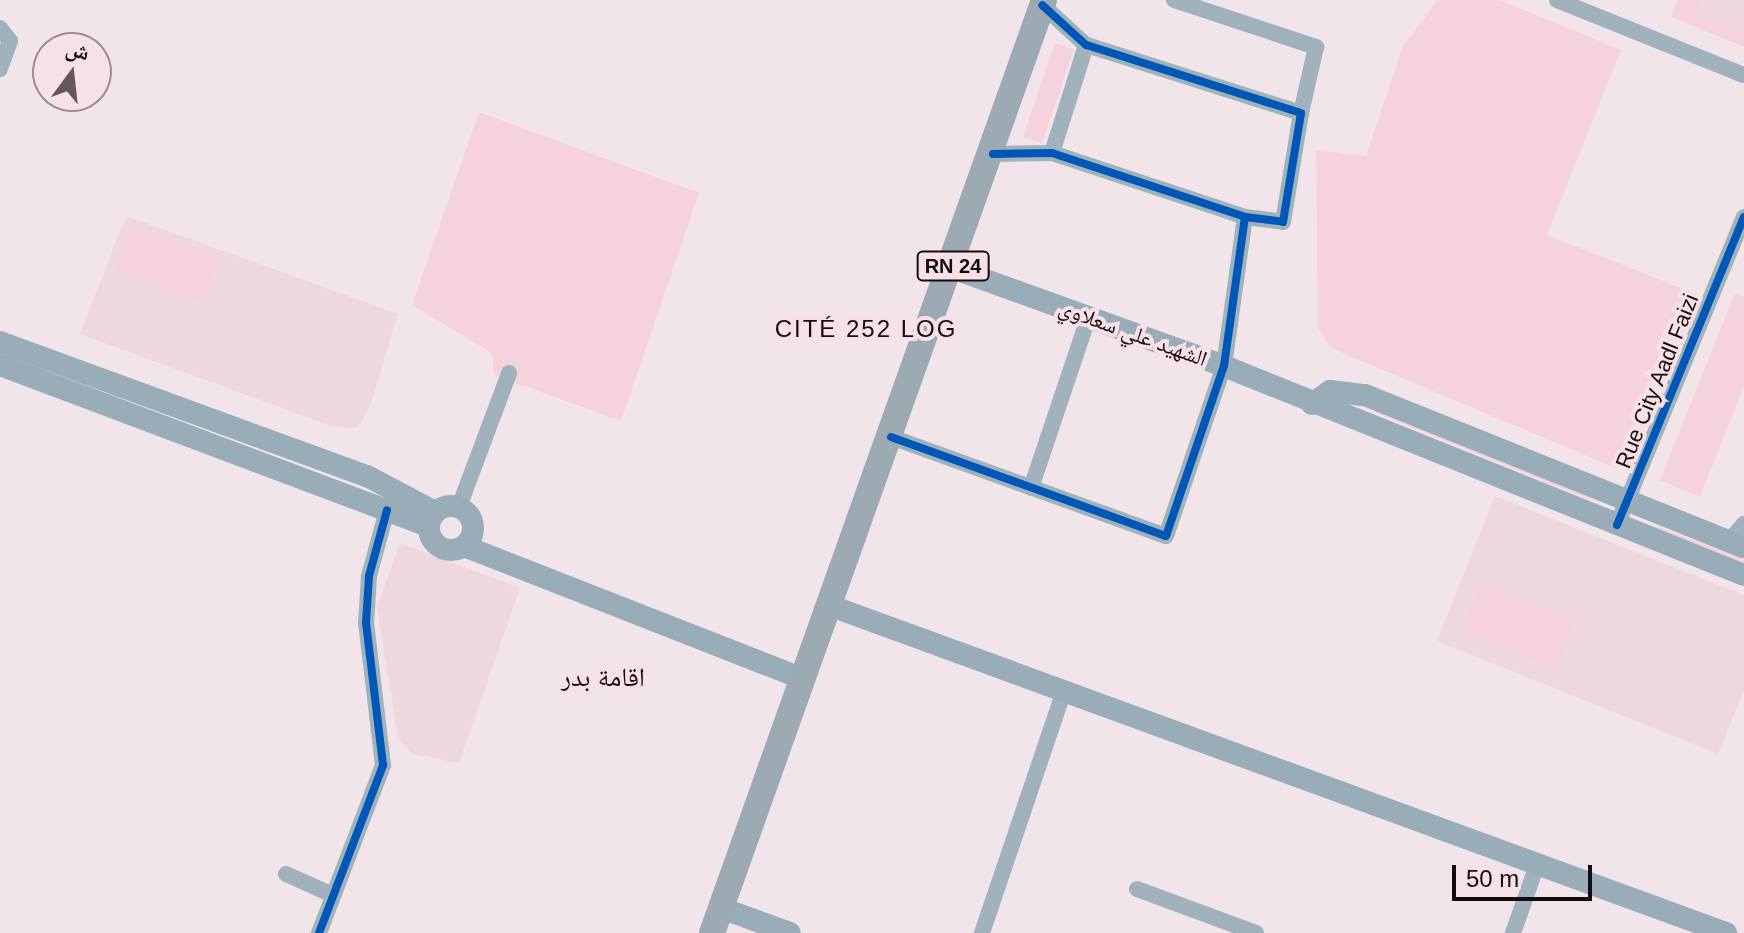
<!DOCTYPE html>
<meta charset="utf-8">
<style>
body{margin:0}
#map{position:relative;width:1744px;height:933px;overflow:hidden;background:#f2e5e9;font-family:Helvetica,"Noto Naskh Arabic",sans-serif}
div>[style]{position:absolute}
.built>*{inset:0;background:#eed7dd}
.green>*{inset:0;background:#f5d2dc}
.minor>*{height:16px;margin:-8px;padding:0 8px;transform-origin:8px;border-radius:8px;background:#a0b2bc}
.secondary>*{height:22px;margin:-11px;padding:0 11px;transform-origin:11px;border-radius:11px;background:#99adb8}
.secondary>.ring{margin:-11px;padding:0;box-sizing:content-box;background:none;border:22px solid #99adb8;border-radius:50%}
.primary>*{height:26px;margin:-13px;padding:0 13px;transform-origin:13px;border-radius:13px;background:#9baab3}
.cycleway>*{height:8px;margin:-4px;padding:0 4px;transform-origin:4px;border-radius:4px;background:#0057b8}
span{translate:-50% -50%;white-space:nowrap;text-align:center;line-height:1.15;-webkit-text-stroke:8px #f7e0e6;paint-order:stroke}
.shield-label span{padding:2px 6px;background:#f7e0e6;border:2px solid;border-radius:6px;-webkit-text-stroke-width:0}
.shield-label{font-size:20px;color:#140d0f;font-weight:700}
.street-label{font-size:22px;color:#140d0f}
.neighbourhood-label{font-size:24px;color:#140d0f;letter-spacing:2px}
.quarter-label{font-size:26px;color:#140d0f}
.north{position:absolute;left:32px;top:32px;width:80px;height:80px;box-sizing:border-box;background:#f7e0e6;border:2px solid #9c8c90;border-radius:50%;rotate:15deg;font-size:22px;font-weight:700;line-height:32px;text-align:center;color:#140d0f}
.north::after{content:'';display:block;margin:auto;width:28px;height:36px;background:#62595b;clip-path:polygon(50% 0,100% 100%,50% 72%,0 100%)}
.scale{position:absolute;left:1452px;top:865px;width:140px;height:36px;box-sizing:border-box;border:4px solid #140d0f;border-top:0;padding-left:10px;font-size:24px;line-height:28px;white-space:nowrap;color:#140d0f;-webkit-text-stroke:6px #f7e0e6;paint-order:stroke}
</style>
<div id="map">
<div class="built">
<i style="clip-path:polygon(1678px 0,1744px 0,1744px 35px,1675px 7px)"></i>
<i style="clip-path:polygon(126px 216px,398px 314px,369px 409px,357px 428px,334px 427px,80px 334px)"></i>
<i style="clip-path:polygon(1495px 496px,1744px 595px,1744px 690px,1718px 754px,1437px 641px)"></i>
<i style="clip-path:polygon(400px 543px,520px 588px,459px 763px,413px 754px,398px 738px,377px 607px)"></i>
</div>
<div class="green">
<i style="clip-path:polygon(1438px 0,1500px 0,1621px 50px,1547px 235px,1691px 292px,1618px 469px,1331px 348px,1318px 328px,1316px 150px,1366px 156px,1403px 46px)"></i>
<i style="clip-path:polygon(1678px 0,1700px 0,1695px 14px,1744px 34px,1744px 47px,1671px 17px)"></i>
<i style="clip-path:polygon(1055px 43px,1074px 49px,1042px 143px,1023px 137px)"></i>
<i style="clip-path:polygon(479px 112px,699px 193px,621px 421px,494px 375px,492px 353px,412px 305px)"></i>
<i style="clip-path:polygon(132px 228px,218px 260px,202px 302px,116px 270px)"></i>
<i style="clip-path:polygon(1735px 293px,1744px 297px,1744px 386px,1700px 497px,1660px 480px)"></i>
<i style="clip-path:polygon(1370px 407px,1589px 495px,1590px 500px,1374px 412px)"></i>
<i style="clip-path:polygon(1656px 526px,1744px 559px,1744px 564px,1658px 529px)"></i>
<i style="clip-path:polygon(1481px 584px,1574px 621px,1556px 668px,1462px 631px)"></i>
</div>
<div class="minor">
<i style="left:1174px;top:0;width:150px;rotate:18.3deg"></i>
<i style="left:1316px;top:47px;width:68px;rotate:102.8deg"></i>
<i style="left:1557px;top:0;width:201px;rotate:21.9deg"></i>
<i style="left:0;top:28px;width:16px;rotate:52deg"></i>
<i style="left:10px;top:41px;width:30px;rotate:110deg"></i>
<i style="left:1052px;top:153px;width:113px;rotate:-72.5deg"></i>
<i style="left:993px;top:154px;width:59px;rotate:-1deg"></i>
<i style="left:1052px;top:153px;width:203px;rotate:18.3deg"></i>
<i style="left:1245px;top:217px;width:38px;rotate:7deg"></i>
<i style="left:1283px;top:222px;width:110px;rotate:-80.6deg"></i>
<i style="left:1301px;top:113px;width:225px;rotate:-162.4deg"></i>
<i style="left:1086px;top:45px;width:59px;rotate:-137.7deg"></i>
<i style="left:891px;top:437px;width:292px;rotate:19.8deg"></i>
<i style="left:1166px;top:536px;width:180px;rotate:-71.2deg"></i>
<i style="left:1224px;top:366px;width:150px;rotate:-82deg"></i>
<i style="left:1031px;top:488px;width:182px;rotate:-71.4deg"></i>
<i style="left:459px;top:507px;width:143px;rotate:-69.5deg"></i>
<i style="left:1617px;top:525px;width:333px;rotate:-67.6deg"></i>
<i style="left:1729px;top:541px;width:23px;rotate:-49deg"></i>
<i style="left:286px;top:874px;width:51px;rotate:24.1deg"></i>
<i style="left:1137px;top:889px;width:127px;rotate:20.3deg"></i>
<i style="left:319px;top:933px;width:180px;rotate:-69.1deg"></i>
<i style="left:383px;top:765px;width:143px;rotate:-96.8deg"></i>
<i style="left:366px;top:623px;width:47px;rotate:-86.3deg"></i>
<i style="left:369px;top:576px;width:68px;rotate:-74.7deg"></i>
<i style="left:982px;top:933px;width:252px;rotate:-71.3deg"></i>
<i style="left:1513px;top:933px;width:72px;rotate:-70.6deg"></i>
</div>
<div class="secondary">
<i style="left:952px;top:268px;width:289px;rotate:19.8deg"></i>
<i style="left:1224px;top:366px;width:560px;rotate:21.9deg"></i>
<i style="left:0;top:342px;width:391px;rotate:20.1deg"></i>
<i style="left:367px;top:476px;width:77px;rotate:27.9deg"></i>
<i style="left:0;top:365px;width:458px;rotate:20.6deg"></i>
<i style="left:1312px;top:404px;width:22px;rotate:-36deg"></i>
<i style="left:1330px;top:391px;width:35px;rotate:7deg"></i>
<i style="left:1365px;top:395px;width:408px;rotate:21.9deg"></i>
<i class="ring" style="left:429px;top:506px;width:22px;height:22px"></i>
<i style="left:464px;top:546px;width:364px;rotate:21.4deg"></i>
<i style="left:831px;top:606px;width:953px;rotate:20.07deg"></i>
<i style="left:721px;top:908px;width:73px;rotate:19.9deg"></i>
</div>
<div class="primary">
<i style="left:712px;top:933px;width:990px;rotate:-70.41deg"></i>
</div>
<div class="cycleway">
<i style="left:993px;top:154px;width:59px;rotate:-1deg"></i>
<i style="left:1052px;top:153px;width:203px;rotate:18.3deg"></i>
<i style="left:1245px;top:217px;width:38px;rotate:7deg"></i>
<i style="left:1283px;top:222px;width:110px;rotate:-80.6deg"></i>
<i style="left:1301px;top:113px;width:225px;rotate:-162.4deg"></i>
<i style="left:1086px;top:45px;width:59px;rotate:-137.7deg"></i>
<i style="left:891px;top:437px;width:292px;rotate:19.8deg"></i>
<i style="left:1166px;top:536px;width:180px;rotate:-71.2deg"></i>
<i style="left:1224px;top:366px;width:150px;rotate:-82deg"></i>
<i style="left:1617px;top:525px;width:333px;rotate:-67.6deg"></i>
<i style="left:319px;top:933px;width:180px;rotate:-69.1deg"></i>
<i style="left:383px;top:765px;width:143px;rotate:-96.8deg"></i>
<i style="left:366px;top:623px;width:47px;rotate:-86.3deg"></i>
<i style="left:369px;top:576px;width:68px;rotate:-74.7deg"></i>
</div>
<div class="shield-label">
<span style="left:953px;top:266px">RN 24</span>
</div>
<div class="street-label">
<span style="left:1133px;top:333px;rotate:20deg">الشهيد علي سعلاوي</span>
<span style="left:1657px;top:381px;rotate:-68deg">Rue City Aadl Faizi</span>
</div>
<div class="neighbourhood-label">
<span style="left:866px;top:329px">CITÉ 252 LOG</span>
</div>
<div class="quarter-label">
<span style="left:603px;top:678px">اقامة بدر</span>
</div>
<div class="north">ش</div>
<div class="scale">50 m</div>
</div>
